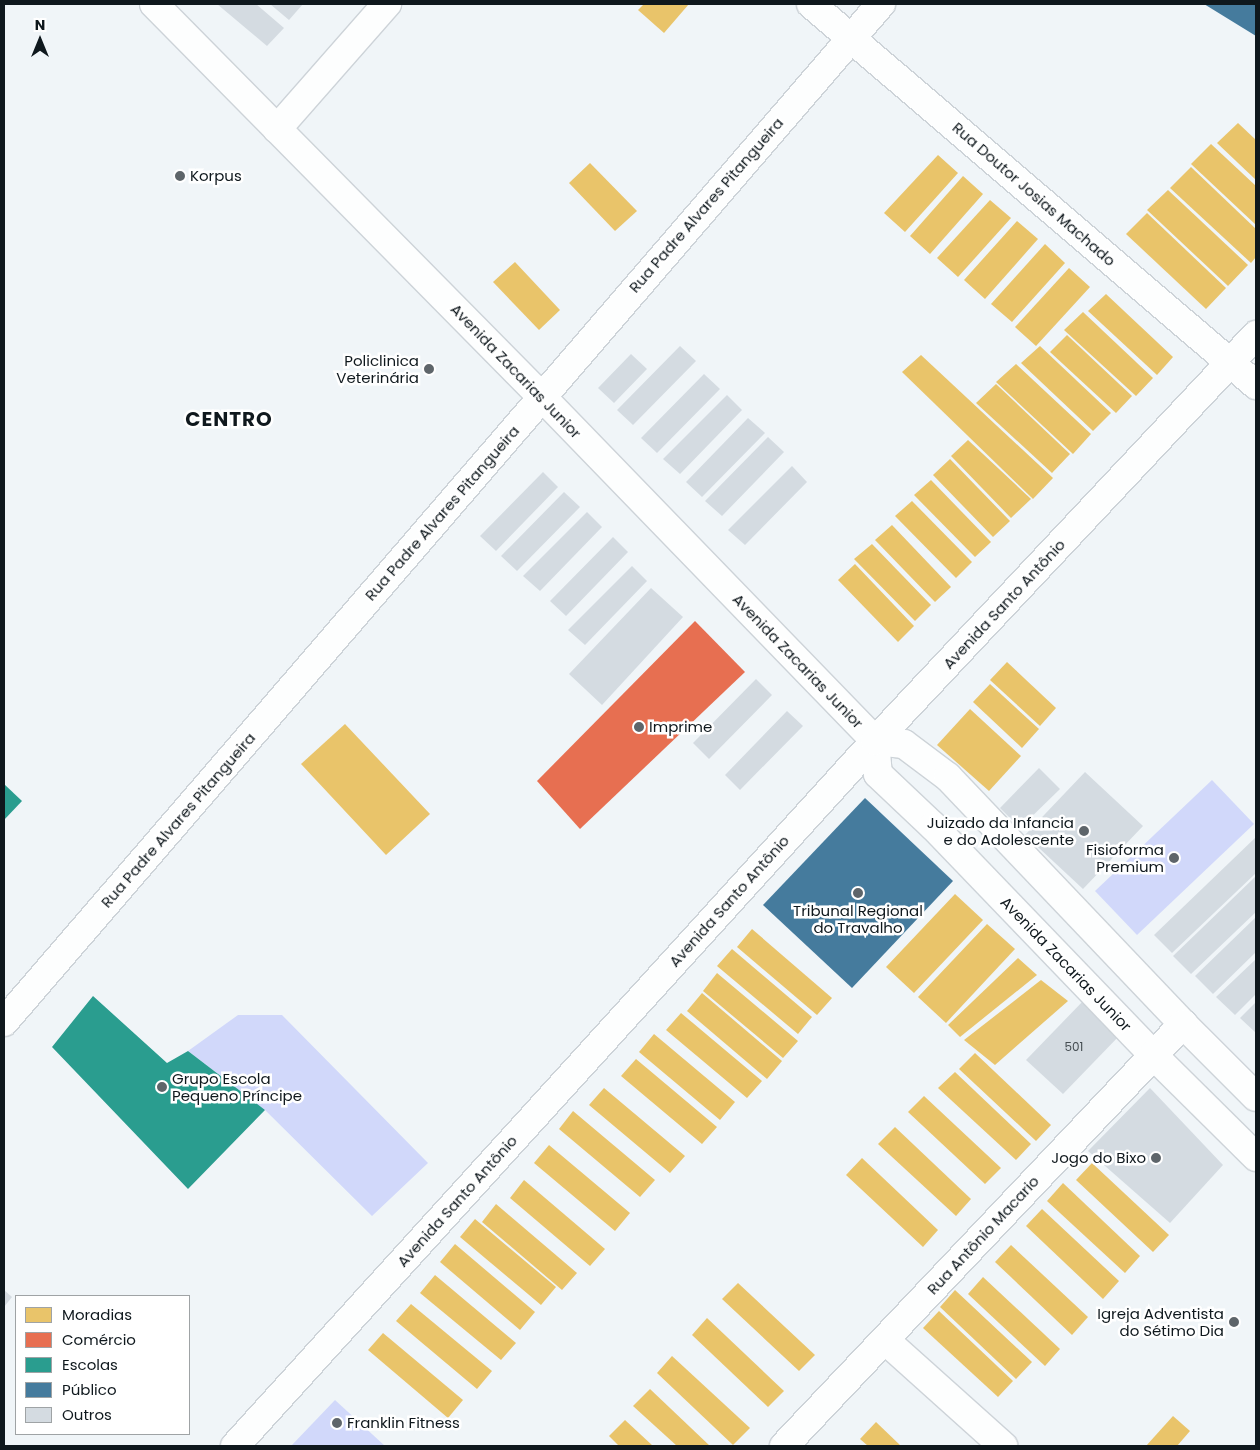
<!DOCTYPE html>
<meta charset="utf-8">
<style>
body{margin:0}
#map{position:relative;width:1260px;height:1450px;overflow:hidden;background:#f0f5f8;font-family:Poppins,sans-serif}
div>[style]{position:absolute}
.green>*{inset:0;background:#d1d8fa}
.homes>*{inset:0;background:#e9c46a}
.shops>*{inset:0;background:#e76f51}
.schools>*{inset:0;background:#2a9d8f}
.public>*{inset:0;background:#457b9d}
.building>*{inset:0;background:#d4dbe1}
.roads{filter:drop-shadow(1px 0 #cdd3d8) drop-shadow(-1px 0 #cdd3d8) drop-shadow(0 1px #cdd3d8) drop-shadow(0 -1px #cdd3d8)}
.minor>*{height:28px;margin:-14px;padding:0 14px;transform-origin:14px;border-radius:14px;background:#fdfefe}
.tertiary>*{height:28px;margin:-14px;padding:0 14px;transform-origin:14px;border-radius:14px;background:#fdfefe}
.dots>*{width:14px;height:14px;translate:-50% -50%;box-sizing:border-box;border:2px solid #fff;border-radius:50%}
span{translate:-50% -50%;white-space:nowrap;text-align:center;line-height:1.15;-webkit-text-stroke:5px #fff;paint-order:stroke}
.number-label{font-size:12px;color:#444c51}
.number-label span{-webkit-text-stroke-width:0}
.poi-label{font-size:15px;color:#0f181d}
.left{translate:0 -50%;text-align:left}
.right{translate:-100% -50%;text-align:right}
.street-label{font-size:15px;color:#0f181d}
.district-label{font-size:20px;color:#0f181d;font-weight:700;letter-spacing:1px}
.frame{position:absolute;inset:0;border:5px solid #0f181d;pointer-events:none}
.legend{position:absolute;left:15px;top:1295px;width:175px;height:140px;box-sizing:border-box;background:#fff;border:1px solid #9fa3a5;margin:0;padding:6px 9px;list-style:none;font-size:15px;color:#0f181d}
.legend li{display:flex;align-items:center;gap:10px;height:25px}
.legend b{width:25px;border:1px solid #9fa3a5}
.north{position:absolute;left:15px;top:15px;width:50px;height:50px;-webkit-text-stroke:4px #fff;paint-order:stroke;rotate:0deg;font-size:14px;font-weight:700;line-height:20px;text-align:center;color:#0f181d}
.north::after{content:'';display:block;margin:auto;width:18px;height:22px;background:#0f181d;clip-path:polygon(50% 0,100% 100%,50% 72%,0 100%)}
</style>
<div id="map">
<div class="green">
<i style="clip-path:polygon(1212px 780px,1254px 824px,1137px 935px,1095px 891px)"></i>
<i style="clip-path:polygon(238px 1015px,282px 1015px,428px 1163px,372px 1216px,265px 1110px,188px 1051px)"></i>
<i style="clip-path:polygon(335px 1400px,385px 1446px,291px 1446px)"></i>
</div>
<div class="homes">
<i style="clip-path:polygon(644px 4px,689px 4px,664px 33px,638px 10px)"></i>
<i style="clip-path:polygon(1238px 123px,1256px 140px,1256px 180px,1217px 143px)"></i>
<i style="clip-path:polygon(1211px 144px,1256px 186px,1256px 225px,1191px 164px)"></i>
<i style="clip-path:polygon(938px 155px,958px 173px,905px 232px,884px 213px)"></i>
<i style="clip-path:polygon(590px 163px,637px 211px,615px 231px,569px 183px)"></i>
<i style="clip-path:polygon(1191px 167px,1256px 229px,1256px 257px,1251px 263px,1170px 188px)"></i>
<i style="clip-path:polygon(963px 176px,983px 194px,930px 254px,910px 236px)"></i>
<i style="clip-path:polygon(1168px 190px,1248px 265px,1228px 286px,1147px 210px)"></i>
<i style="clip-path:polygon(990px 200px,1011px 218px,958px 277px,937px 258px)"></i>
<i style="clip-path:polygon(1147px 213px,1226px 288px,1206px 309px,1126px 234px)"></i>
<i style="clip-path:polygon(1017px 221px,1038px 239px,985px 299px,964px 280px)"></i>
<i style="clip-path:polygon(1045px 244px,1065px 263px,1012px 322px,991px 304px)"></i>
<i style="clip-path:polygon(515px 262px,560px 310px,539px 330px,493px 282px)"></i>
<i style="clip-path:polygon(1069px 268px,1090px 287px,1036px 346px,1015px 327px)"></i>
<i style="clip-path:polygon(1106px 294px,1173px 357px,1157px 375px,1088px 311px)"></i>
<i style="clip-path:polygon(1083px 312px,1153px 378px,1136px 396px,1064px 330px)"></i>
<i style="clip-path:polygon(1067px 335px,1132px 396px,1116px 413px,1050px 352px)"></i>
<i style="clip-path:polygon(1040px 346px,1111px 413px,1093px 431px,1021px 363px)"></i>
<i style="clip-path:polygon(921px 355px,1053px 478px,1033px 499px,902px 372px)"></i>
<i style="clip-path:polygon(1016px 364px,1091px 434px,1073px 454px,996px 382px)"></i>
<i style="clip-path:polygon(996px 384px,1070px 454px,1052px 473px,976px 403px)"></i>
<i style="clip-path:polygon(968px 440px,1031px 499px,1011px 518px,951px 456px)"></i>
<i style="clip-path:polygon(950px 459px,1010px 521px,993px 537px,933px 475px)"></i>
<i style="clip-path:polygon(931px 480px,991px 542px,975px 557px,914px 495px)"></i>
<i style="clip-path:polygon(912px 501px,972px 562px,956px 578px,895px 516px)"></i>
<i style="clip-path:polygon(892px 525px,951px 587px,935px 602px,875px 540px)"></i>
<i style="clip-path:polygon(872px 544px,931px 605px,915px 621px,854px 559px)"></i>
<i style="clip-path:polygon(855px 564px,914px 626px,898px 642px,838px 580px)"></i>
<i style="clip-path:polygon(1007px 662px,1056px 708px,1040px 726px,990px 680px)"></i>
<i style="clip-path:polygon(990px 684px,1039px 729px,1022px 748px,973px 702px)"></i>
<i style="clip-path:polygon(970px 709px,1021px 756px,989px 791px,937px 745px)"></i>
<i style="clip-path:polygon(345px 724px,430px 814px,386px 855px,301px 764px)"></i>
<i style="clip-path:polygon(955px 894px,983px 920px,914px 993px,886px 967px)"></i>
<i style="clip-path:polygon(987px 924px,1015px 949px,946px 1023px,918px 997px)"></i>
<i style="clip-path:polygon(752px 929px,832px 998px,817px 1015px,737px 947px)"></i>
<i style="clip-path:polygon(732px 949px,812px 1017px,798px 1034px,717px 966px)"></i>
<i style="clip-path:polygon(1018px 958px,1037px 975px,960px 1037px,948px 1025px)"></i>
<i style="clip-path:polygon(717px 973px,798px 1041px,783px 1058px,703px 991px)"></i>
<i style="clip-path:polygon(1041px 980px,1068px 1001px,995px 1065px,964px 1040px)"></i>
<i style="clip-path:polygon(702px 993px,782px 1061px,767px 1079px,687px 1011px)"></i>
<i style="clip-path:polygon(681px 1013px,762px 1081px,747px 1098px,666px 1030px)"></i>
<i style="clip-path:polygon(654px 1034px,735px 1102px,720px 1120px,639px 1052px)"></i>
<i style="clip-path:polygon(975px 1053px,1051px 1125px,1036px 1141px,959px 1069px)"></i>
<i style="clip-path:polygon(636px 1059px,717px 1127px,702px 1144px,621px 1076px)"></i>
<i style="clip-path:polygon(955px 1072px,1031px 1144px,1016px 1160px,938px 1088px)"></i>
<i style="clip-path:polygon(604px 1088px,685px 1156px,670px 1173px,589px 1105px)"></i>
<i style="clip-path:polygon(924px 1096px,1001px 1168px,985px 1184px,908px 1112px)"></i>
<i style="clip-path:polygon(573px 1111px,655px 1180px,640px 1197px,559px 1129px)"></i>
<i style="clip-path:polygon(895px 1127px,971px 1199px,956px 1216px,878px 1144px)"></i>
<i style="clip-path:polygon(549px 1145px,630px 1213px,615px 1231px,534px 1163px)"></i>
<i style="clip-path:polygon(862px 1158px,938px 1230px,923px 1247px,846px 1175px)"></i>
<i style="clip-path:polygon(1092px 1163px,1169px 1235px,1153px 1252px,1076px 1180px)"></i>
<i style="clip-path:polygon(524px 1180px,605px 1249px,590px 1266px,510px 1198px)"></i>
<i style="clip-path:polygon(1063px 1183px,1140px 1256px,1125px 1273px,1047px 1201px)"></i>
<i style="clip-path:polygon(496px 1204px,577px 1273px,562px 1290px,482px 1222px)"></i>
<i style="clip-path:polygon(1042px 1209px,1119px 1281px,1103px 1299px,1026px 1226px)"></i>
<i style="clip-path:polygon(475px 1219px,556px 1287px,541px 1305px,460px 1237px)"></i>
<i style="clip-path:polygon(455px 1244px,535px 1312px,520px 1330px,440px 1262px)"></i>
<i style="clip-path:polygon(1011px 1245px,1088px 1317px,1072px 1335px,995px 1262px)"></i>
<i style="clip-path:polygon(435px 1275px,516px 1343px,501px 1360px,420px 1293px)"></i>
<i style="clip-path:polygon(983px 1277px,1060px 1349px,1045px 1366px,968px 1294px)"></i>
<i style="clip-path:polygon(738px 1283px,815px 1355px,799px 1371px,722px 1299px)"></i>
<i style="clip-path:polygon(955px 1290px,1032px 1362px,1016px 1379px,940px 1307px)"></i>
<i style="clip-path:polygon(411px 1304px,492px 1371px,477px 1389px,396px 1321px)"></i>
<i style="clip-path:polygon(939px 1311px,1013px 1381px,998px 1397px,923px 1328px)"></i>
<i style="clip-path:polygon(707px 1318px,784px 1391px,768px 1407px,692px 1335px)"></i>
<i style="clip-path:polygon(383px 1333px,463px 1400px,448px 1418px,368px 1350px)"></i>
<i style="clip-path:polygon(672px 1356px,750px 1428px,733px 1445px,657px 1373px)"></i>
<i style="clip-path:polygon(650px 1389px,710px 1446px,677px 1446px,633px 1406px)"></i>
<i style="clip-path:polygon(1173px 1416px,1190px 1431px,1177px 1446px,1146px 1446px)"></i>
<i style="clip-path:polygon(625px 1420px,653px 1446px,619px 1446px,609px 1436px)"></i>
<i style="clip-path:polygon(876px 1422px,901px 1446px,868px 1446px,860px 1439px)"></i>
</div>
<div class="shops">
<i style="clip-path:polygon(695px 621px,745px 672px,580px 829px,537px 781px)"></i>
</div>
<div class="schools">
<i style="clip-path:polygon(4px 784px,22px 801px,4px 820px)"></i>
<i style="clip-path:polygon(93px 996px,167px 1063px,188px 1051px,265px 1110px,188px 1189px,52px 1047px)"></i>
</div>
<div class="public">
<i style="clip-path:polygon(1204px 4px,1256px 4px,1256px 36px)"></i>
<i style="clip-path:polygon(865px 798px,953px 881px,852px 988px,763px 905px)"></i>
</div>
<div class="building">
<i style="clip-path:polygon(217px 4px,256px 4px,284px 28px,267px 46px)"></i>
<i style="clip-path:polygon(270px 4px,303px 4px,289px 20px)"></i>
<i style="clip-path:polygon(680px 346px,696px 361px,633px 425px,617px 410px)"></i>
<i style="clip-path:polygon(631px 354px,647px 369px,614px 403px,598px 388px)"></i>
<i style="clip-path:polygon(704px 374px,720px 389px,657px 453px,641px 438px)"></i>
<i style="clip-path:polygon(727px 395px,742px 410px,680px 474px,663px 459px)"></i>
<i style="clip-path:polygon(748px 418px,765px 433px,702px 497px,686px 482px)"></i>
<i style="clip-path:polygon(768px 437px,784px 452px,722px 516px,705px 501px)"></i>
<i style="clip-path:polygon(792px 466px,807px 482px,745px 545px,728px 530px)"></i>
<i style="clip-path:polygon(543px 472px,558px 487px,496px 551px,480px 536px)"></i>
<i style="clip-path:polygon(564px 492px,580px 507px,517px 571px,501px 556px)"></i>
<i style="clip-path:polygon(587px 512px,602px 527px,540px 591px,523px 576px)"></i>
<i style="clip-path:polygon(613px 537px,628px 552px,566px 616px,550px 601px)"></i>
<i style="clip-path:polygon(632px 566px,647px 581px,585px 645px,568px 630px)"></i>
<i style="clip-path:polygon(651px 588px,683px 617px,602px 705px,569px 674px)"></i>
<i style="clip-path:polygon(756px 679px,772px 695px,709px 759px,693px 743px)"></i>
<i style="clip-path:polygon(787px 711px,803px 726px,740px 790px,725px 775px)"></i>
<i style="clip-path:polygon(1039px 768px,1060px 789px,1020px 828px,1000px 808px)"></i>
<i style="clip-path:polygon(1085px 772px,1143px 826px,1083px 889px,1025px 835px)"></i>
<i style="clip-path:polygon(1256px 837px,1256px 873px,1172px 953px,1154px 935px)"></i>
<i style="clip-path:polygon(1256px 876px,1256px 912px,1191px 974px,1173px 956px)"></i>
<i style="clip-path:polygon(1256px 917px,1256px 952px,1213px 994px,1195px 976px)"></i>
<i style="clip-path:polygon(1256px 959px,1256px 994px,1235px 1015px,1216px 997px)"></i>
<i style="clip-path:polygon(1085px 999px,1121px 1034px,1063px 1094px,1026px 1060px)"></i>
<i style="clip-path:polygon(1256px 1002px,1256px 1033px,1240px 1018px)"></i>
<i style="clip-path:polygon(1150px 1088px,1223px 1165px,1170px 1223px,1088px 1151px)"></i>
<i style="clip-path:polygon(4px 1290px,12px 1297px,4px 1307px)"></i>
</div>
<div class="roads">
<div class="minor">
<i style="left:154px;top:4px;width:552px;rotate:45.37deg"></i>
<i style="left:542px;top:397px;width:479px;rotate:45.9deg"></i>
<i style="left:875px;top:741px;width:33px;rotate:85deg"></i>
<i style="left:878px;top:774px;width:76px;rotate:43.4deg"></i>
<i style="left:933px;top:826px;width:318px;rotate:46.1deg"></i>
<i style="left:1153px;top:1055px;width:145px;rotate:44.7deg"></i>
<i style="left:811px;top:4px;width:586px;rotate:40.57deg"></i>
<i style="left:277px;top:129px;width:167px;rotate:-48.7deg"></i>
<i style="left:875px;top:741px;width:29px;rotate:6deg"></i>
<i style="left:904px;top:744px;width:55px;rotate:36.9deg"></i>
<i style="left:948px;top:777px;width:341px;rotate:46.4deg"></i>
<i style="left:1183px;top:1024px;width:103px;rotate:45deg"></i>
<i style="left:885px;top:1340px;width:159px;rotate:41.9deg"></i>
<i style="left:235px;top:1446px;width:952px;rotate:-47.77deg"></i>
<i style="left:875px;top:741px;width:557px;rotate:-46.82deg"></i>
<i style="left:784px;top:1446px;width:581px;rotate:-46.6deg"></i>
</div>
<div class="tertiary">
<i style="left:4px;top:1022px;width:1344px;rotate:-49.26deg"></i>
</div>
</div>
<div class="dots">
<i style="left:180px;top:176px;background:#5e656a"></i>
<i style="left:429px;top:369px;background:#5e656a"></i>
<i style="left:639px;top:727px;background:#5e656a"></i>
<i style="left:1084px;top:831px;background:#5e656a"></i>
<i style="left:1174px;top:858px;background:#5e656a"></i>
<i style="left:858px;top:893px;background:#5e656a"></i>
<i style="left:162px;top:1087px;background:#5e656a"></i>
<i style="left:1156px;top:1158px;background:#5e656a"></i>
<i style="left:1234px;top:1322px;background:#5e656a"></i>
<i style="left:337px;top:1423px;background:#5e656a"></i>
</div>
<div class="number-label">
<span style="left:1074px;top:1047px">501</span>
</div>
<div class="poi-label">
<span class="left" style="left:190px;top:176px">Korpus</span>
<span class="right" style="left:419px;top:369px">Policlinica<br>Veterinária</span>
<span class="left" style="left:649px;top:727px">Imprime</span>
<span class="right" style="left:1074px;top:831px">Juizado da Infancia<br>e do Adolescente</span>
<span class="right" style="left:1164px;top:858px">Fisioforma<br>Premium</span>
<span style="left:858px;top:919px">Tribunal Regional<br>do Travalho</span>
<span class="left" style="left:172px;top:1087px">Grupo Escola<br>Pequeno Príncipe</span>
<span class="right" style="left:1146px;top:1158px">Jogo do Bixo</span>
<span class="right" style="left:1224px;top:1322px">Igreja Adventista<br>do Sétimo Dia</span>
<span class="left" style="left:347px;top:1423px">Franklin Fitness</span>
</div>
<div class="street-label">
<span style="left:1034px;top:194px;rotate:41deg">Rua Doutor Josias Machado</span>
<span style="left:706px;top:205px;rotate:-49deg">Rua Padre Alvares Pitangueira</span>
<span style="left:516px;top:371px;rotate:46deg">Avenida Zacarias Junior</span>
<span style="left:442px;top:513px;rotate:-49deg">Rua Padre Alvares Pitangueira</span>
<span style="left:1004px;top:604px;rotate:-47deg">Avenida Santo Antônio</span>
<span style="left:798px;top:661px;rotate:46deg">Avenida Zacarias Junior</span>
<span style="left:178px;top:820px;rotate:-49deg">Rua Padre Alvares Pitangueira</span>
<span style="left:729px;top:901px;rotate:-48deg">Avenida Santo Antônio</span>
<span style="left:1066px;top:964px;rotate:46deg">Avenida Zacarias Junior</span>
<span style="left:457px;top:1201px;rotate:-48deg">Avenida Santo Antônio</span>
<span style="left:983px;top:1235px;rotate:-47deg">Rua Antônio Macario</span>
</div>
<div class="district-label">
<span style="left:229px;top:419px">CENTRO</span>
</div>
<div class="frame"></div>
<ul class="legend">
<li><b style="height:14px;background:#e9c46a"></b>Moradias</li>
<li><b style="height:14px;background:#e76f51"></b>Comércio</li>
<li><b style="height:14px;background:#2a9d8f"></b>Escolas</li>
<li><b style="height:14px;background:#457b9d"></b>Público</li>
<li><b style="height:14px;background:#d4dbe1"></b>Outros</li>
</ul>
<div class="north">N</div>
</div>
